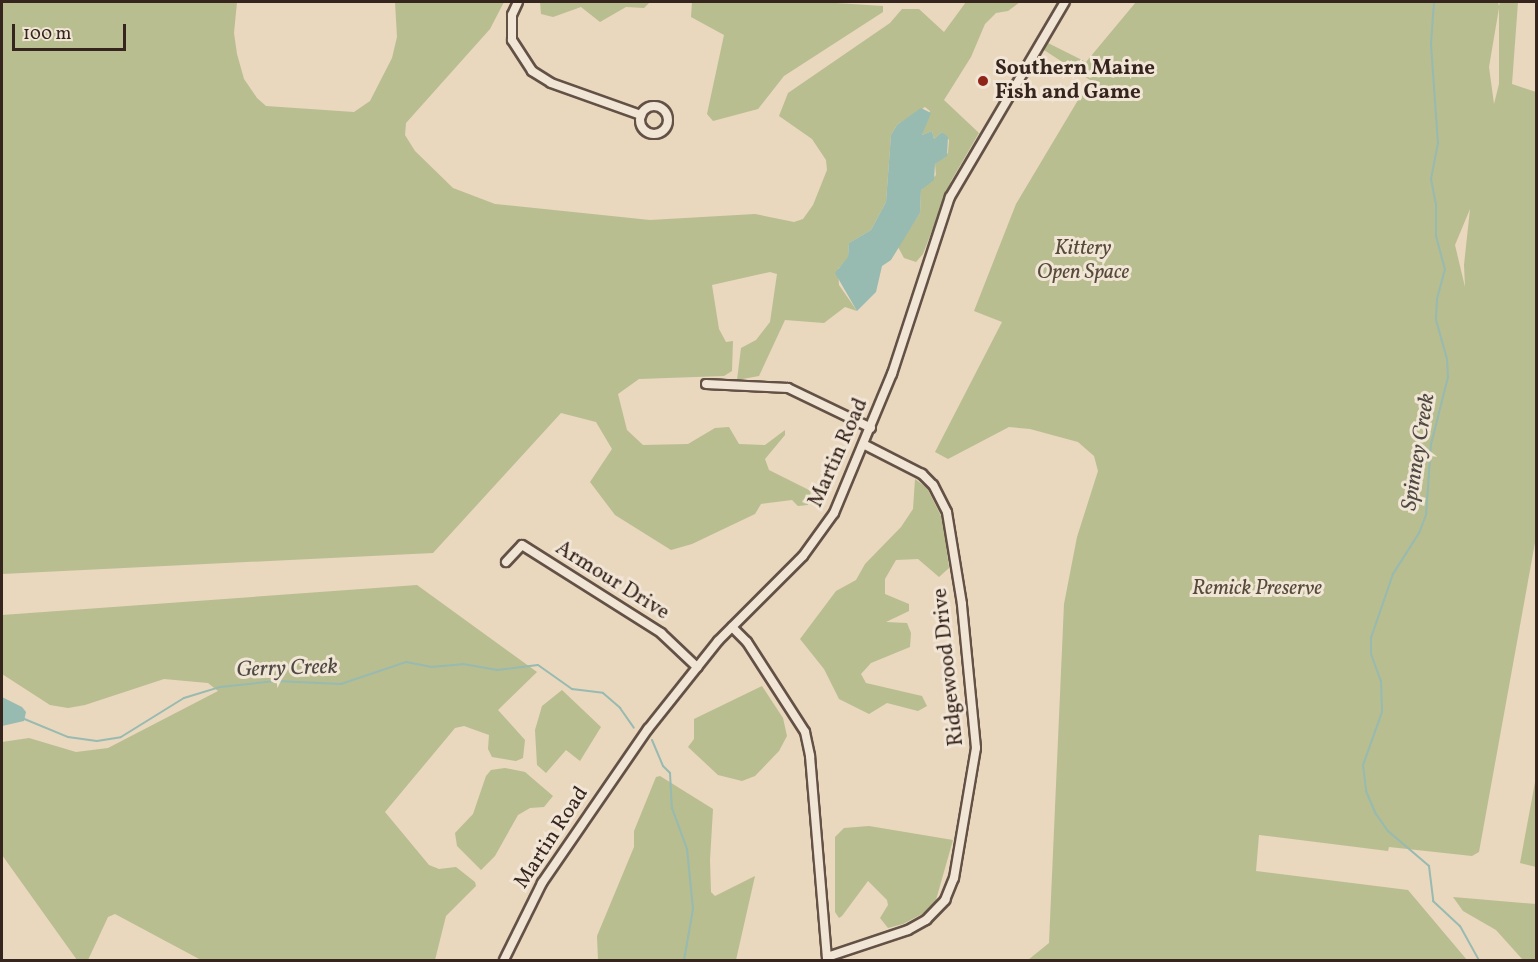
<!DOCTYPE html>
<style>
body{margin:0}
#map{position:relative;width:1538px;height:962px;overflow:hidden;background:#e9d7be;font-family:Vollkorn,serif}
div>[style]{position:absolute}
.green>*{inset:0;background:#b8be90}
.water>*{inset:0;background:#97bab1}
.stream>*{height:2px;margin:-1px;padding:0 1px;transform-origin:1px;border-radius:1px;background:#97bab1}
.roads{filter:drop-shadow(2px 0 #635146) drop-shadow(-2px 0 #635146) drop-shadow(0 2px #635146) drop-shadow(0 -2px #635146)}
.street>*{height:8px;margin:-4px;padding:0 4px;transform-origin:4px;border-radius:4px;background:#f1e5d5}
.street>.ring{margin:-4px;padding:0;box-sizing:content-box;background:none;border:8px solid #f1e5d5;border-radius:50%}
.dots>*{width:16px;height:16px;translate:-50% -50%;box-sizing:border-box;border:3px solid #f1e5d5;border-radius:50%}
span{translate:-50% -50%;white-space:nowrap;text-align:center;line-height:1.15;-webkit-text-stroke:6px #f1e5d5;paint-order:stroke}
.poi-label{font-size:21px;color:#36241e;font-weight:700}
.left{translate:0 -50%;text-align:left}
.park-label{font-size:21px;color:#564a3a;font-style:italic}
.street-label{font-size:21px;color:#36241e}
.water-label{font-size:22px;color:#4e4a43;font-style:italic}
.frame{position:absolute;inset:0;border:3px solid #36241e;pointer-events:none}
.scale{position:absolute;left:12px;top:24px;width:114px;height:27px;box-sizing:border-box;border:3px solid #36241e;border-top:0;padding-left:8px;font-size:18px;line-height:21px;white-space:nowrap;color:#36241e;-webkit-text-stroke:4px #f1e5d5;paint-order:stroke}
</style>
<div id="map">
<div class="green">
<i style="clip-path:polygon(2px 2px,237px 2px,234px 33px,237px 54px,244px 79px,257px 98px,266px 106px,354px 112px,370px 101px,392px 58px,397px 37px,395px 2px,504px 2px,490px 29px,406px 123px,405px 135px,415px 151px,453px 188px,495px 204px,650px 220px,755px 214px,794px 222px,803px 219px,813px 205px,827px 170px,826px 160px,812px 139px,779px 116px,788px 93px,890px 23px,902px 9px,919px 9px,944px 32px,966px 2px,1020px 2px,1008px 11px,996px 13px,985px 24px,971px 57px,944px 100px,979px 133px,951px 181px,923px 254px,916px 262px,904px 258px,898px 247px,920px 213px,921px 190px,936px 175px,935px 164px,948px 153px,949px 140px,942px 132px,934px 139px,932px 131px,922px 135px,930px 111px,925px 107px,897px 125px,891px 135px,886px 202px,871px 230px,849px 243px,848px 258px,838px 269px,839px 285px,857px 311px,845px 307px,824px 323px,785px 320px,759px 376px,737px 380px,741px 348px,756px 340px,770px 322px,777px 274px,770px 272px,712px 285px,719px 329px,726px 342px,733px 341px,732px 371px,724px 376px,639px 379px,618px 394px,627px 430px,643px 445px,688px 444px,715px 428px,729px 427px,739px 444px,765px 445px,785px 430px,785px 435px,765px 459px,769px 470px,811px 491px,808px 505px,798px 506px,792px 500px,761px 504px,755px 514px,692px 544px,671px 550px,615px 515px,590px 482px,612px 449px,596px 422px,561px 413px,433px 553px,2px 574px)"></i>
<i style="clip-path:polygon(540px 2px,650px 2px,644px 8px,626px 7px,600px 22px,581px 7px,553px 17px,541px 14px)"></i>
<i style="clip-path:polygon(692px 2px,820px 2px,883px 6px,883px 12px,784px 76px,758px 109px,713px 121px,707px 114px,724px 35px,691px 17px)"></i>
<i style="clip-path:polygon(evenodd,1136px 2px,1498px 2px,1499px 6px,1500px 2px,1518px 2px,1512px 84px,1536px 92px,1536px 537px,1479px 852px,1472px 856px,1389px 847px,1388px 851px,1259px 835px,1256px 871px,1408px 890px,1467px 960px,1028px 960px,1049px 943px,1064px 604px,1077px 537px,1098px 471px,1094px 456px,1078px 442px,1030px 429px,1009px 427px,948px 459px,935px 452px,1002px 322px,974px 311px,1016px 204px,1090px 80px,1044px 50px,1048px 43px,1086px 62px,1136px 2px,1499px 8px,1499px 84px,1494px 104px,1489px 67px,1499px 8px,1136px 2px,1470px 209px,1464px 265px,1465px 287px,1455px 245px,1470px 209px)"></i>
<i style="clip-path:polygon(915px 479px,927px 488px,943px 520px,949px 568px,939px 577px,918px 559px,896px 560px,885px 579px,885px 594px,909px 604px,909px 611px,886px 622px,907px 623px,911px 633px,910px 647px,871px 663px,861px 674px,866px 683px,922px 696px,927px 706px,918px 711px,887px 703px,869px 714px,839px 699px,824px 669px,800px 639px,836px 591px,856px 580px,865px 564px,901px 527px,913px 509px)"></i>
<i style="clip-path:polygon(417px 585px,537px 672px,498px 710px,525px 740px,523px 758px,516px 761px,492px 757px,488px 749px,489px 735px,464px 726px,455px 728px,385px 812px,429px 865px,439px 869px,456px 867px,475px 882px,476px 886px,446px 916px,435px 960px,201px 960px,115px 914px,108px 917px,88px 960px,77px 960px,2px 855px,2px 742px,29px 738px,76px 752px,108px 748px,218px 691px,208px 683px,164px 679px,85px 705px,68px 708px,50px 705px,2px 674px,2px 615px)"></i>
<i style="clip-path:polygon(762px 686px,783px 718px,787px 736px,779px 751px,755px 776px,742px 781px,718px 775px,688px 747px,694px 739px,694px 719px)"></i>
<i style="clip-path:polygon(562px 690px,601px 727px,580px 761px,566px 750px,546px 773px,537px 765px,535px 730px,542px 706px)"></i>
<i style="clip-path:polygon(505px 768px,525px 772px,553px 796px,544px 807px,530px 808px,518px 815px,495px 856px,481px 870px,457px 846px,455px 833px,473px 814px,486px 776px,491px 770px)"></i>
<i style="clip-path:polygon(660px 776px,713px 809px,710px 860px,711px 892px,715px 896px,755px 876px,736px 960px,598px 960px,597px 936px,634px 847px,634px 831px,656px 777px)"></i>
<i style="clip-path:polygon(1536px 777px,1536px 867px,1520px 863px)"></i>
<i style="clip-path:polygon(869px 826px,953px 840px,936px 900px,924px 913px,903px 924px,888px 928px,880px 918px,888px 905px,887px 900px,868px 881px,842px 916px,839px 918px,835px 912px,835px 837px,844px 828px)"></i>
<i style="clip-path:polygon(1453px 897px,1536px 904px,1536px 960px,1523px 960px,1496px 930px,1463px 911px)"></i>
</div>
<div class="water">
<i style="clip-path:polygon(921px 108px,931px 113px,922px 135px,932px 131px,934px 139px,942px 132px,948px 137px,947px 156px,935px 164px,934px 180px,921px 190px,920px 213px,891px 260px,882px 266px,876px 292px,857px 311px,835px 273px,848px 257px,849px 243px,871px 230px,886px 202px,891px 135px,897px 125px)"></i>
<i style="clip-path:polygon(2px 697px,22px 707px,26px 712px,24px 721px,2px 726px)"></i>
</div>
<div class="stream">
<i style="left:1434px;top:2px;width:42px;rotate:94.1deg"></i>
<i style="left:1431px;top:44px;width:99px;rotate:86deg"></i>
<i style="left:1438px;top:143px;width:37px;rotate:101deg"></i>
<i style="left:1431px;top:179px;width:25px;rotate:79deg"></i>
<i style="left:1436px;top:204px;width:32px;rotate:90deg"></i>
<i style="left:1436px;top:236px;width:34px;rotate:75deg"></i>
<i style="left:1445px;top:269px;width:31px;rotate:105deg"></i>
<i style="left:1437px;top:299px;width:21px;rotate:93deg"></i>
<i style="left:1436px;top:320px;width:41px;rotate:74.2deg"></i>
<i style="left:1447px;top:359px;width:18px;rotate:87deg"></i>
<i style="left:1448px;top:377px;width:69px;rotate:104.2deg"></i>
<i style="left:1431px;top:444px;width:71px;rotate:94deg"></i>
<i style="left:1426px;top:515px;width:19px;rotate:111deg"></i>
<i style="left:1419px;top:533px;width:49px;rotate:122.4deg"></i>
<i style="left:1393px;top:574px;width:68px;rotate:109deg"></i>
<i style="left:1371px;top:638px;width:16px;rotate:90deg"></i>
<i style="left:1371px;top:654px;width:29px;rotate:70deg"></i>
<i style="left:1381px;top:681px;width:31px;rotate:88deg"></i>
<i style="left:1382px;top:712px;width:56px;rotate:109.7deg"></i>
<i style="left:1363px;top:765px;width:26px;rotate:83deg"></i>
<i style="left:1366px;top:791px;width:25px;rotate:67deg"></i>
<i style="left:1376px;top:814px;width:21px;rotate:55deg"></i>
<i style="left:1388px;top:831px;width:54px;rotate:40.5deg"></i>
<i style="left:1429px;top:866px;width:35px;rotate:83deg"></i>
<i style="left:1433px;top:901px;width:37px;rotate:43deg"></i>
<i style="left:1460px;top:926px;width:39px;rotate:61deg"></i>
<i style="left:22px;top:718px;width:50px;rotate:22.4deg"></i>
<i style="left:68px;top:737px;width:29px;rotate:8deg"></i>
<i style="left:97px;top:741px;width:24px;rotate:-9deg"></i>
<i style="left:121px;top:737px;width:74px;rotate:-31.8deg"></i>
<i style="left:184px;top:698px;width:38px;rotate:-17deg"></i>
<i style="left:220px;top:687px;width:56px;rotate:-6.1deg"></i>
<i style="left:276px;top:681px;width:65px;rotate:2.6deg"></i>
<i style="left:341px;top:684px;width:69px;rotate:-18.7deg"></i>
<i style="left:406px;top:662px;width:25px;rotate:11deg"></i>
<i style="left:431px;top:667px;width:32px;rotate:-5deg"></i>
<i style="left:463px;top:664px;width:35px;rotate:10deg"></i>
<i style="left:497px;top:670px;width:41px;rotate:-7deg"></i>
<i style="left:538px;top:665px;width:42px;rotate:35.2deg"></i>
<i style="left:572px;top:689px;width:31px;rotate:7deg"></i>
<i style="left:603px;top:693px;width:23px;rotate:41deg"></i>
<i style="left:620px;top:708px;width:24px;rotate:55deg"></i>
<i style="left:652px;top:740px;width:28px;rotate:67deg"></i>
<i style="left:663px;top:766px;width:10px;rotate:45deg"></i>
<i style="left:670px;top:773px;width:35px;rotate:87deg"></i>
<i style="left:672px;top:808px;width:44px;rotate:69.9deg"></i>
<i style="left:687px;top:849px;width:60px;rotate:84.3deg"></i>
<i style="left:693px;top:909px;width:52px;rotate:100deg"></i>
</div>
<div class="roads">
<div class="street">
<i style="left:518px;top:2px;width:14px;rotate:115deg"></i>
<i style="left:512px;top:15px;width:25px;rotate:90deg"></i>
<i style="left:512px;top:40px;width:37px;rotate:57deg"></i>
<i style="left:532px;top:71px;width:22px;rotate:32deg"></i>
<i style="left:551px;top:83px;width:96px;rotate:19.6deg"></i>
<i class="ring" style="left:640px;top:106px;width:20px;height:20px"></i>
<i style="left:706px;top:384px;width:82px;rotate:2.8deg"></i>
<i style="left:788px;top:388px;width:92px;rotate:25.7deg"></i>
<i style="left:506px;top:562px;width:23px;rotate:-47deg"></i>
<i style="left:522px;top:545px;width:165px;rotate:32.3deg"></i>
<i style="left:661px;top:633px;width:50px;rotate:43.4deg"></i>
<i style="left:732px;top:627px;width:21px;rotate:45deg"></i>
<i style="left:747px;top:642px;width:107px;rotate:57.2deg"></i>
<i style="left:805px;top:732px;width:25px;rotate:78deg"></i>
<i style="left:810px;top:756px;width:205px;rotate:85.2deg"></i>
<i style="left:827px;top:957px;width:85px;rotate:-18.4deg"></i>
<i style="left:908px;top:930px;width:21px;rotate:-29deg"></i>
<i style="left:926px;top:920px;width:28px;rotate:-46deg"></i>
<i style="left:945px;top:900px;width:24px;rotate:-68deg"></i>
<i style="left:954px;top:878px;width:132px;rotate:-80.4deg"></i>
<i style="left:976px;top:748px;width:145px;rotate:-95.6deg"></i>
<i style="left:962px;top:604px;width:93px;rotate:-99.3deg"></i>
<i style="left:947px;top:512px;width:30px;rotate:-117deg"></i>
<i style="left:933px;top:485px;width:16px;rotate:-135deg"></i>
<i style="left:922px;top:474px;width:64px;rotate:-153deg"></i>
<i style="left:504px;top:960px;width:86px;rotate:-63.7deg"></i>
<i style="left:542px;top:883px;width:187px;rotate:-55.5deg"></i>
<i style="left:648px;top:729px;width:112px;rotate:-51.5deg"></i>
<i style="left:718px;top:641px;width:120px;rotate:-45deg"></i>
<i style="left:803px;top:556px;width:53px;rotate:-54.2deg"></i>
<i style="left:834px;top:513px;width:151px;rotate:-67.4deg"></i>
<i style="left:892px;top:374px;width:186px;rotate:-71.9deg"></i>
<i style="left:950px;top:197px;width:226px;rotate:-59.5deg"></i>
</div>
</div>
<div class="dots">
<i style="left:983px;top:81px;background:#8f2418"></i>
</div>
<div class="poi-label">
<span class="left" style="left:995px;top:81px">Southern Maine<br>Fish and Game</span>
</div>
<div class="park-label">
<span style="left:1083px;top:261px">Kittery<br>Open Space</span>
<span style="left:1257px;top:589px">Remick Preserve</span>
</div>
<div class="street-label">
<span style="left:839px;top:453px;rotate:-66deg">Martin Road</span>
<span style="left:612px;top:581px;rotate:32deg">Armour Drive</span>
<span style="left:949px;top:667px;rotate:-96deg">Ridgewood Drive</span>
<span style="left:552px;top:838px;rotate:-57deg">Martin Road</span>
</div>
<div class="water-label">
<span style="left:1419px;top:452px;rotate:-81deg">Spinney Creek</span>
<span style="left:287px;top:669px;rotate:-2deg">Gerry Creek</span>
</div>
<div class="frame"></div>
<div class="scale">100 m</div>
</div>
